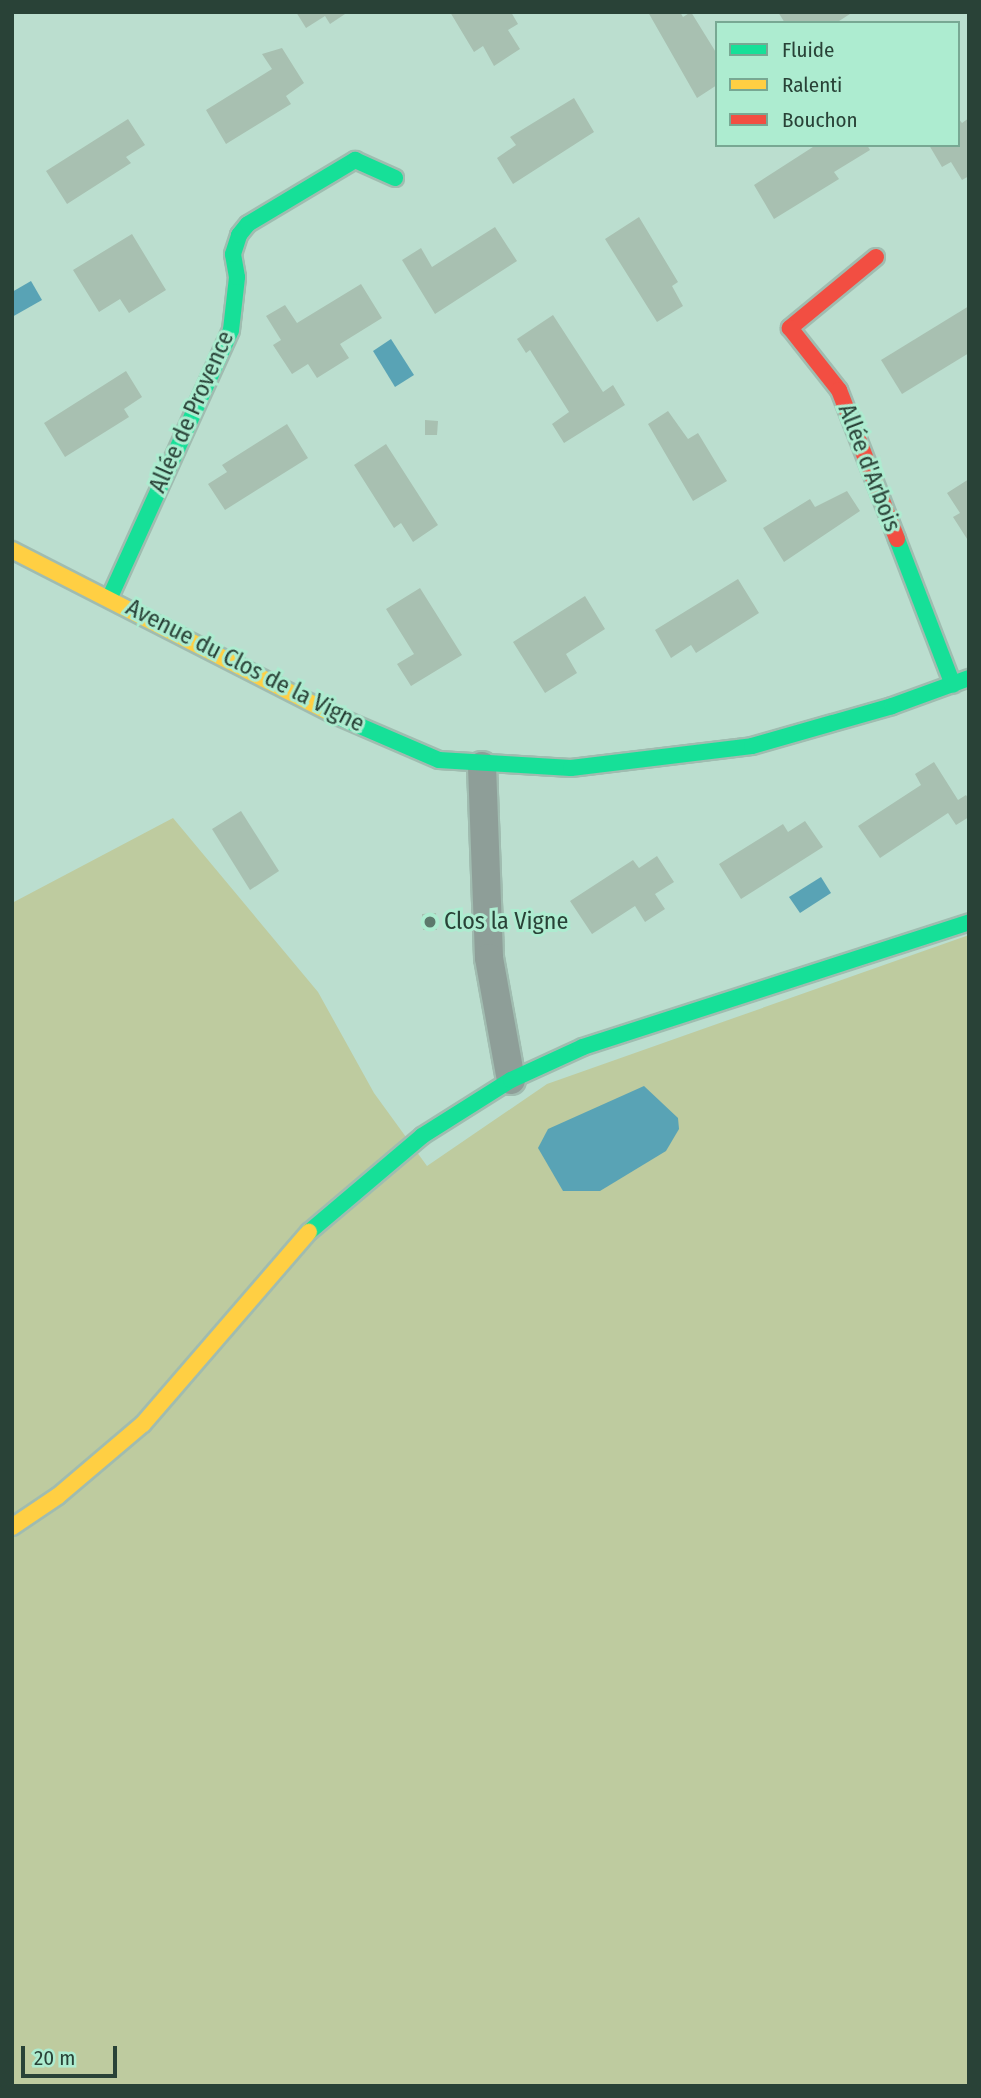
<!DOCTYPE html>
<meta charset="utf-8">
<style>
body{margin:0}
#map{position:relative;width:981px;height:2098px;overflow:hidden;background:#bbdecf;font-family:"Fira Sans Condensed",sans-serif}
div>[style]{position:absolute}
.green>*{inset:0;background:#becb9f}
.water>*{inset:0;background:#59a3b5}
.building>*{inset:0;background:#a8c0b1}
.roads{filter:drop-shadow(2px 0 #a0bcb0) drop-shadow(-2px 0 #a0bcb0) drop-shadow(0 2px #a0bcb0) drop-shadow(0 -2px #a0bcb0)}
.street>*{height:28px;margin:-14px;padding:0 14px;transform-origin:14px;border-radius:14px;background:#8e9e98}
.fast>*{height:16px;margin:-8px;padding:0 8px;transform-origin:8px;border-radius:8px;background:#16e098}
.slow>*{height:16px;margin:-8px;padding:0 8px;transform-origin:8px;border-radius:8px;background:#ffcf43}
.jam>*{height:16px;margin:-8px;padding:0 8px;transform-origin:8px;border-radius:8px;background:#f24e42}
.dots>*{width:19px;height:19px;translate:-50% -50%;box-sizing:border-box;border:4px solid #adecd0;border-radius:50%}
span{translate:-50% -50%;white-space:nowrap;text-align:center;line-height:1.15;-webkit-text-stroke:6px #adecd0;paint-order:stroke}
.street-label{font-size:24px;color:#294237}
.poi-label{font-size:24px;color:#294237}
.left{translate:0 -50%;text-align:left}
.frame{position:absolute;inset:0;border:14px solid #294237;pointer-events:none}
.legend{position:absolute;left:715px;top:21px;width:245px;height:126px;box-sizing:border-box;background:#adecd0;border:2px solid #78a893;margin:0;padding:9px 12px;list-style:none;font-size:21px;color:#294237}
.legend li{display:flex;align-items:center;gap:14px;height:35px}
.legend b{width:35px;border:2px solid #78a893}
.scale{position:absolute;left:21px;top:2046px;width:96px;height:32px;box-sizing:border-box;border:4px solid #294237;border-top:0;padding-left:9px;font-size:21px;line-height:24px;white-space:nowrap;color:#294237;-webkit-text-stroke:5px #adecd0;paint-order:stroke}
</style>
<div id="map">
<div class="green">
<i style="clip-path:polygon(173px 818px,318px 992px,374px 1093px,427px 1166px,547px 1084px,969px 935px,969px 2086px,12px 2086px,12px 903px)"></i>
</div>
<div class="water">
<i style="clip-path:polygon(31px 281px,42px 300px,12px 317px,12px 292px)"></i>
<i style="clip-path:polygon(391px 339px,414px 375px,395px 387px,373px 351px)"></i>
<i style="clip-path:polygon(821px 877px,831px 893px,800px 913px,789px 897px)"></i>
<i style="clip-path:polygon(644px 1086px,678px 1118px,679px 1129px,666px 1151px,600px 1191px,563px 1191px,538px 1148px,548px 1129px)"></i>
</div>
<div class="building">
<i style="clip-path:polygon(296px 12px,348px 12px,330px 24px,325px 16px,306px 28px)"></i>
<i style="clip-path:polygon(450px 12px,511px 12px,518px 24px,508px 30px,520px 49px,494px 66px,483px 46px,474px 52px)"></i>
<i style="clip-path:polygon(648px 12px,680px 12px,683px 17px,691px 12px,717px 54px,717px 85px,697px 98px)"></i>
<i style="clip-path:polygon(778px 12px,853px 12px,836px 23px,785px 23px)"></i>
<i style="clip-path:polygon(282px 48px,304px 83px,286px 96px,291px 104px,226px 144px,206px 110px,272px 69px,262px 54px)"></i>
<i style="clip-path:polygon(574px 98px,594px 132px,513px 184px,497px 158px,516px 145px,510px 137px)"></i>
<i style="clip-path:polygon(958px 118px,962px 123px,969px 118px,969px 176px,962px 180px,951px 162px,942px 167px,929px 145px,958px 145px)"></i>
<i style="clip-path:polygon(128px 119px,145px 145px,126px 157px,131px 163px,67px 204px,46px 171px)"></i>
<i style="clip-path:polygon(816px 145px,867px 145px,870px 150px,834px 172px,839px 179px,774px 219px,754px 185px)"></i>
<i style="clip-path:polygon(639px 217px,678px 282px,672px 286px,683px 306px,657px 322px,605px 239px)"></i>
<i style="clip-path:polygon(495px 227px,517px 261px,435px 314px,402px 260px,421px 248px,432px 267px)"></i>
<i style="clip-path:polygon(132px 234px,166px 290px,129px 313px,120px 299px,99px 312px,73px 270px)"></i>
<i style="clip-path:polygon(361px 284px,382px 318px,340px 344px,349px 358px,317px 378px,308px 364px,292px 374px,273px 345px,281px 340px,266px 316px,285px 305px,297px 323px)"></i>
<i style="clip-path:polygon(969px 306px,969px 353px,902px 394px,881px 360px)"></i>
<i style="clip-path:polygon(553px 315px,603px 392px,613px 385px,625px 405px,564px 443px,552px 424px,569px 412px,530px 350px,526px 353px,517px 339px)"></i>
<i style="clip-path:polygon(126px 371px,142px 397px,124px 409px,129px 417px,65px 457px,44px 423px)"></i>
<i style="clip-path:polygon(668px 411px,688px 439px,698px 433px,727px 481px,693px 501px,648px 424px)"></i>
<i style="clip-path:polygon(425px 420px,438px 421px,437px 435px,425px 435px)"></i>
<i style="clip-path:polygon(287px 424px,308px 458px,225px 510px,208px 484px,227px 472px,222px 465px)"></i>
<i style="clip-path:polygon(386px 444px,438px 525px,413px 542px,401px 523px,394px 528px,354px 465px)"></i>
<i style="clip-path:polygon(969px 479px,969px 542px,953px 517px,960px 513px,947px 493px)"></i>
<i style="clip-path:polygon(847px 491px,860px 511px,784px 562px,763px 528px,810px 499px,815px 507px)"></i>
<i style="clip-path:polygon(738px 579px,759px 613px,696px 653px,691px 645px,671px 658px,655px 630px)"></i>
<i style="clip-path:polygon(420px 588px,462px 655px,411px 686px,397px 664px,414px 654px,386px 609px)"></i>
<i style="clip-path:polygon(585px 596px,605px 629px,566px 654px,577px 673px,545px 693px,513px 642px)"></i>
<i style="clip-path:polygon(934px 762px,958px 800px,966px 795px,969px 800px,969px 817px,956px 825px,948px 813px,880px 858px,858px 826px,921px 785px,915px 774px)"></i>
<i style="clip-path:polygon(241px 811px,279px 871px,250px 890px,212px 829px)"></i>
<i style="clip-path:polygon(805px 821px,823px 847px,741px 899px,719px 864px,783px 824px,788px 832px)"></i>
<i style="clip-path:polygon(657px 856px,674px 882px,655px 894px,665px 909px,645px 922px,635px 906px,592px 934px,570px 901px,633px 860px,639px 868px)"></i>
<i style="clip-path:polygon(436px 913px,437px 930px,423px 930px,422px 914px)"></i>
</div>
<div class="roads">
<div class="street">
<i style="left:482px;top:766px;width:192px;rotate:87.9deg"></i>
<i style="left:489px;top:958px;width:124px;rotate:79.8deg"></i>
</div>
<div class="fast">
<i style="left:897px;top:539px;width:156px;rotate:69deg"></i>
<i style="left:110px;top:597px;width:293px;rotate:-65.6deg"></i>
<i style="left:231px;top:330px;width:53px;rotate:-83.5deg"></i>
<i style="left:237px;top:277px;width:23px;rotate:-100deg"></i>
<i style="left:233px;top:254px;width:20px;rotate:-72deg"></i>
<i style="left:239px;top:235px;width:14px;rotate:-51deg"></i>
<i style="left:248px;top:224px;width:125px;rotate:-30.9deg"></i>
<i style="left:355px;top:160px;width:44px;rotate:24.2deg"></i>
<i style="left:332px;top:714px;width:116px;rotate:23.3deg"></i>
<i style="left:439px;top:760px;width:132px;rotate:3.5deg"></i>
<i style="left:571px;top:768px;width:182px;rotate:-6.9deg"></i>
<i style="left:752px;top:746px;width:146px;rotate:-15.9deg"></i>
<i style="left:892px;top:706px;width:82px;rotate:-20deg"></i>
<i style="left:309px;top:1232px;width:148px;rotate:-40.3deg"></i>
<i style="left:422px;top:1136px;width:105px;rotate:-32.2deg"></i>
<i style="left:511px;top:1080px;width:79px;rotate:-24.6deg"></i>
<i style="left:583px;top:1047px;width:406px;rotate:-17.9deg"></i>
</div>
<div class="slow">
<i style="left:12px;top:550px;width:360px;rotate:27.1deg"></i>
<i style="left:12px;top:1527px;width:55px;rotate:-34deg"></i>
<i style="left:58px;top:1496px;width:111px;rotate:-40.3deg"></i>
<i style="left:143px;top:1424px;width:254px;rotate:-49.2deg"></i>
</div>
<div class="jam">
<i style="left:876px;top:257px;width:112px;rotate:140.5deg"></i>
<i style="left:790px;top:328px;width:79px;rotate:51.7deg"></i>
<i style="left:839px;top:390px;width:160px;rotate:68.7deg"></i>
</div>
</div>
<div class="dots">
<i style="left:430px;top:922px;background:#5c796c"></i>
</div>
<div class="street-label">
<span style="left:192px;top:412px;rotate:-66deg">Allée de Provence</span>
<span style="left:869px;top:468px;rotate:69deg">Allée d'Arbois</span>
<span style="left:245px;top:666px;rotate:27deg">Avenue du Clos de la Vigne</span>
</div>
<div class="poi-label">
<span class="left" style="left:444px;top:922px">Clos la Vigne</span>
</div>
<div class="frame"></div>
<ul class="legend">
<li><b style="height:9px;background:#16e098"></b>Fluide</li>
<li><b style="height:9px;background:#ffcf43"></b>Ralenti</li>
<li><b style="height:9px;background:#f24e42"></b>Bouchon</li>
</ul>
<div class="scale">20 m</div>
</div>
